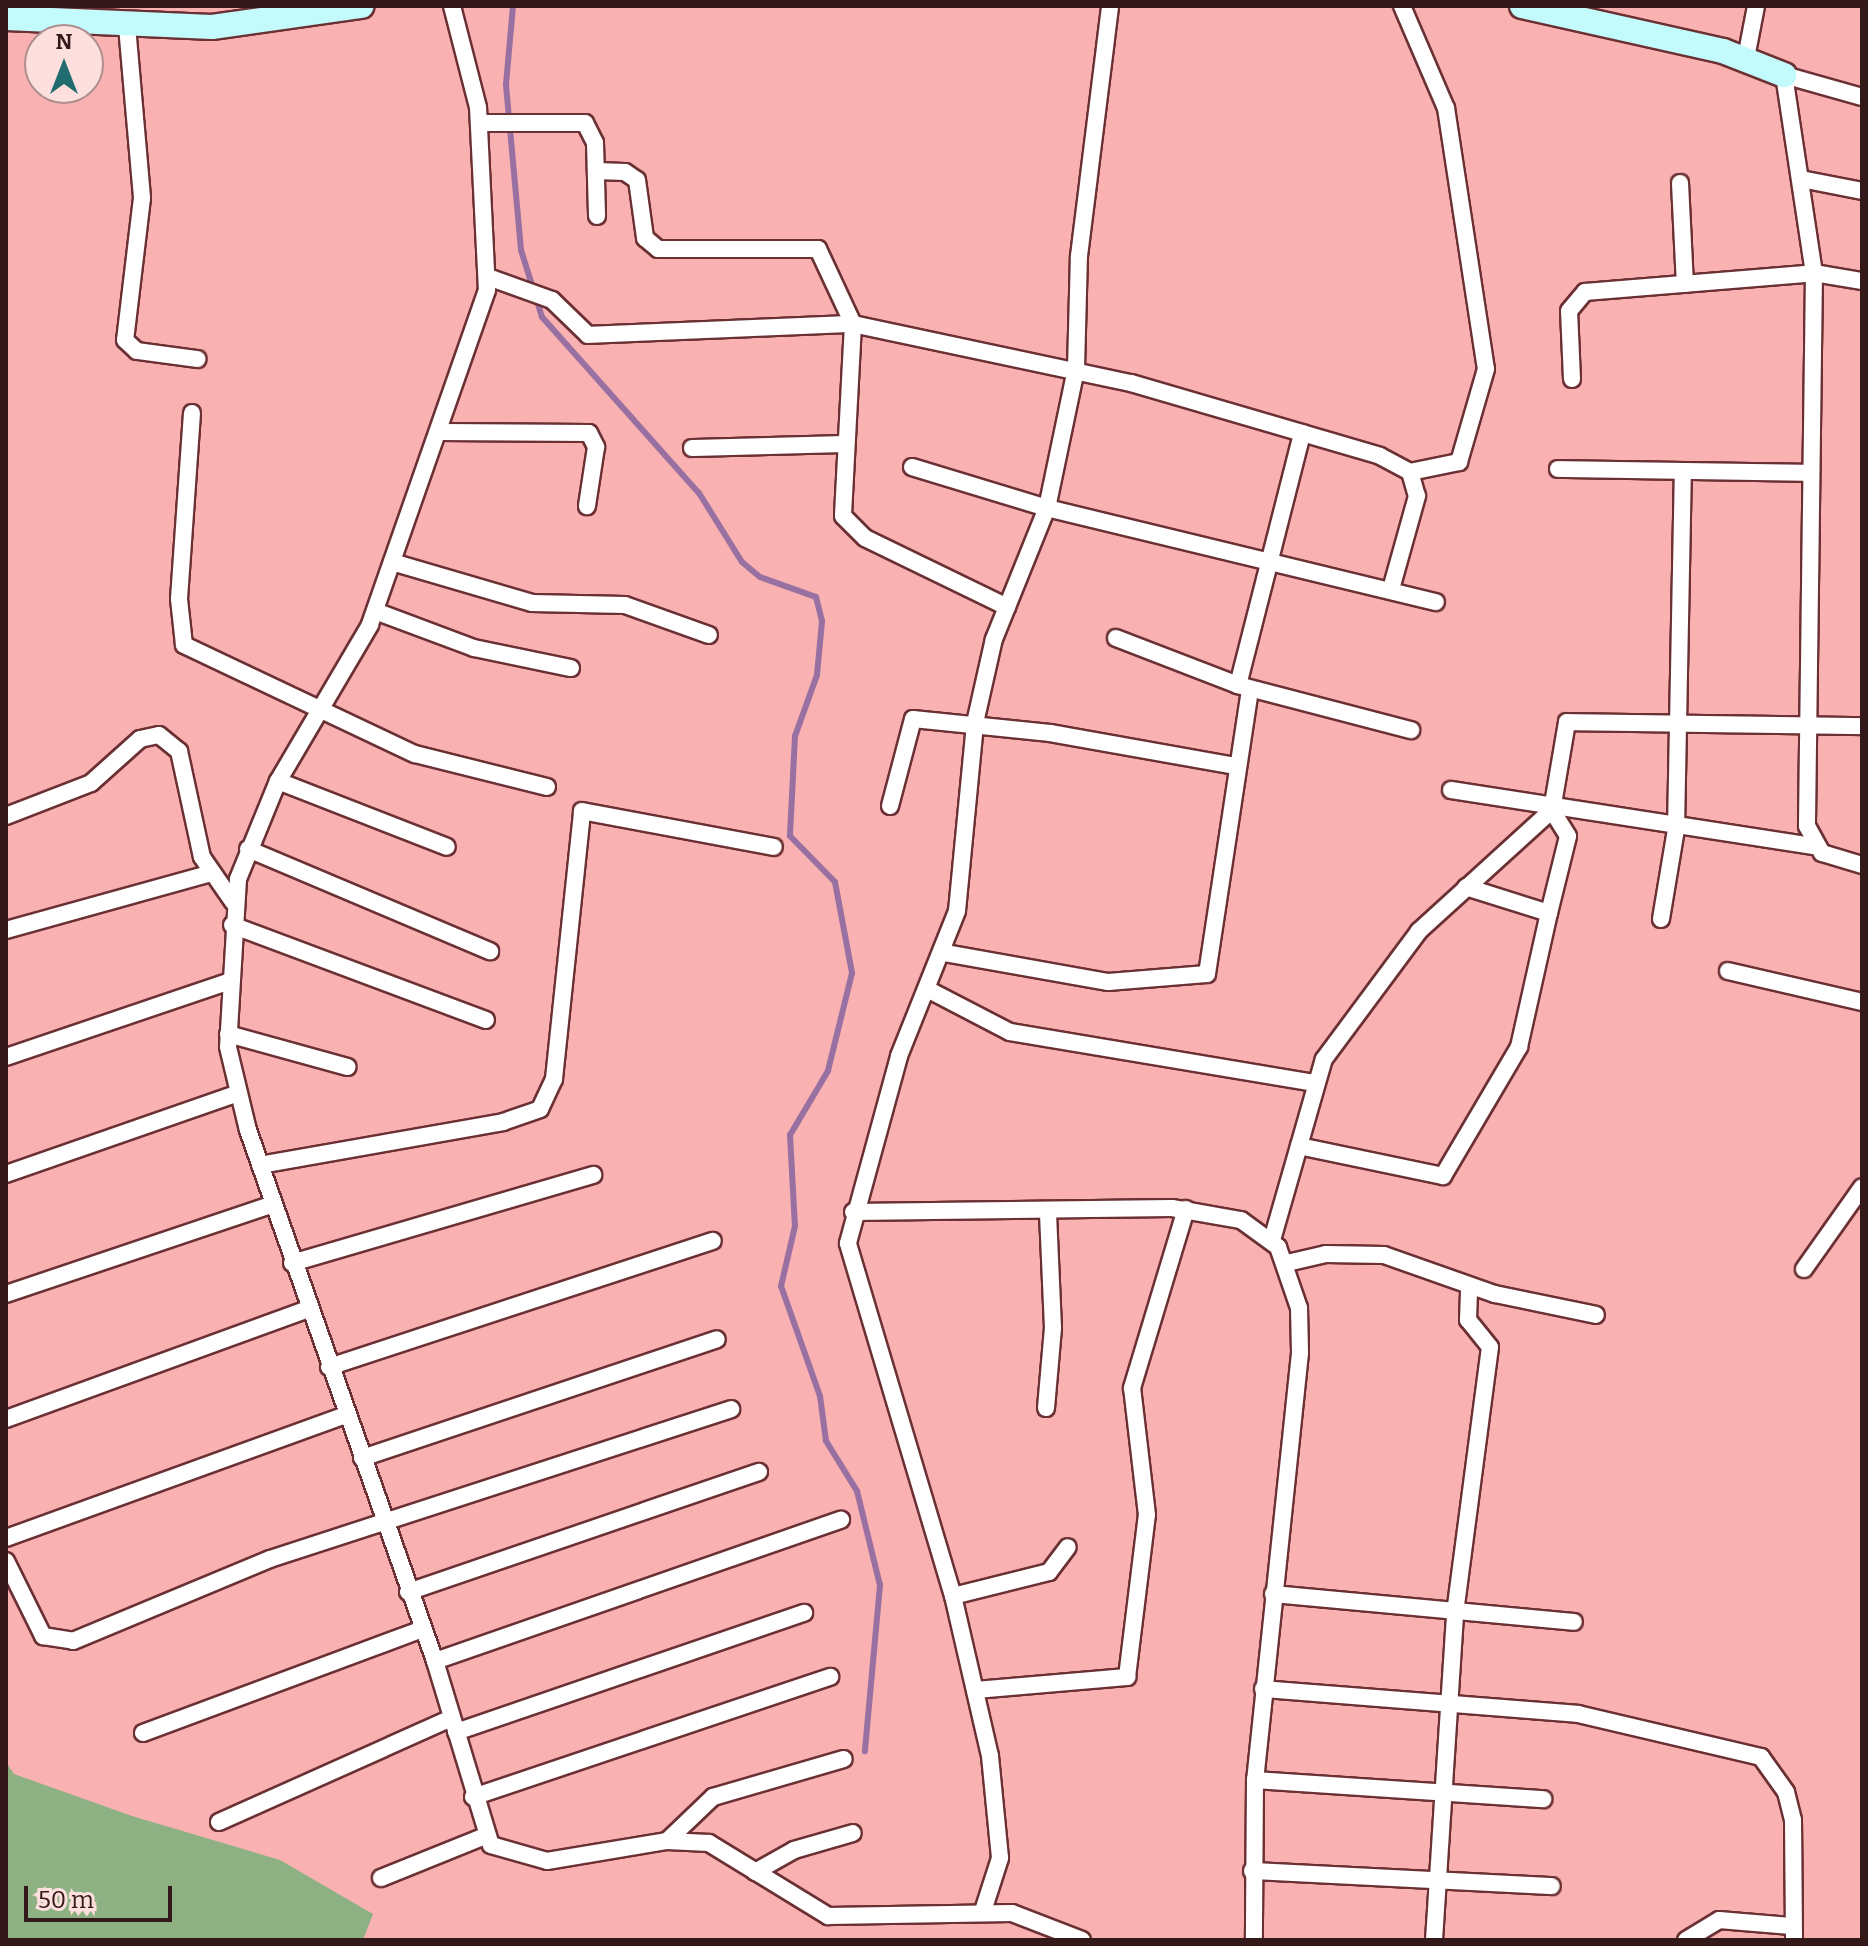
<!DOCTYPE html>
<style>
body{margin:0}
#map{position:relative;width:1868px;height:1946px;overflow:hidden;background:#f9b1b1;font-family:Bitter,serif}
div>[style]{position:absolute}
.green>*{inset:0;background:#8eb184}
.stream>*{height:6px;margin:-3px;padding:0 3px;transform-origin:3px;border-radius:3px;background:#9870a2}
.roads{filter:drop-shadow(2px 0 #6b3033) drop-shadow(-2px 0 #6b3033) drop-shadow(0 2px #6b3033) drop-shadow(0 -2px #6b3033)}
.street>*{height:16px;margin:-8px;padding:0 8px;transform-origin:8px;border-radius:8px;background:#fff}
.secondary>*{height:24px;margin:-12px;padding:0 12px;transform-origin:12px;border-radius:12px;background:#c3fafc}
span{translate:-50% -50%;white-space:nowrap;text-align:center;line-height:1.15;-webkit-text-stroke:7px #fddfde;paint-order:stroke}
.frame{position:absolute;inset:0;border:8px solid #331919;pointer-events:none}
.north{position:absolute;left:24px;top:24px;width:80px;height:80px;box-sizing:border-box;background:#fddfde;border:2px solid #ac908f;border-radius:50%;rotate:0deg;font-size:22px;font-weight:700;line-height:32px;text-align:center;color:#331919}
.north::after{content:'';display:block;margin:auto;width:28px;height:36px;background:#206c6f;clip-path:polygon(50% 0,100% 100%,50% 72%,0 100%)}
.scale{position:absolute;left:24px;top:1886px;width:148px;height:36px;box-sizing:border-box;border:4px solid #331919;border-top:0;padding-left:10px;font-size:24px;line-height:28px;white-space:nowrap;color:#331919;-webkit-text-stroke:6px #fddfde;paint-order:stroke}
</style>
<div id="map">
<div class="green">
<i style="clip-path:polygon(6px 1762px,14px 1774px,132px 1816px,280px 1860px,373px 1914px,363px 1940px,6px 1940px)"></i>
</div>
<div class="stream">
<i style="left:513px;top:6px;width:79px;rotate:95.1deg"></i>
<i style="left:506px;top:85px;width:166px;rotate:84.8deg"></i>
<i style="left:521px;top:250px;width:70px;rotate:72.6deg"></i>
<i style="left:542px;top:317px;width:236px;rotate:48.3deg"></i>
<i style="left:699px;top:493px;width:81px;rotate:58.1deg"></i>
<i style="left:742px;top:562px;width:23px;rotate:40deg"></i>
<i style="left:760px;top:577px;width:59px;rotate:19.7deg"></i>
<i style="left:816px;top:597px;width:25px;rotate:76deg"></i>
<i style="left:822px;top:621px;width:54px;rotate:95.3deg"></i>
<i style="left:817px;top:675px;width:65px;rotate:109.8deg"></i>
<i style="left:795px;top:736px;width:100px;rotate:92.9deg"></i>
<i style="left:790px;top:836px;width:64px;rotate:45.6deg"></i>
<i style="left:835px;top:882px;width:93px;rotate:79.4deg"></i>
<i style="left:852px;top:973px;width:101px;rotate:103.8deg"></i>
<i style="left:828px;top:1071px;width:74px;rotate:120.7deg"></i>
<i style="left:790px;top:1135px;width:91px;rotate:86.9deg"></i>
<i style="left:795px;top:1226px;width:62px;rotate:103.1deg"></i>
<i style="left:781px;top:1286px;width:117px;rotate:70.5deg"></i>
<i style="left:820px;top:1396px;width:45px;rotate:82.4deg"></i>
<i style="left:826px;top:1441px;width:59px;rotate:58.2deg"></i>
<i style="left:857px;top:1491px;width:97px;rotate:76.3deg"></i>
<i style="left:880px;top:1585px;width:167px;rotate:95.2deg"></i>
</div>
<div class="roads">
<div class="street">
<i style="left:452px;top:6px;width:104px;rotate:75.6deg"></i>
<i style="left:478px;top:107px;width:183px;rotate:87.2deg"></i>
<i style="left:487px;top:290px;width:355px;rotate:109.3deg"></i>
<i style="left:370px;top:625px;width:181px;rotate:120.5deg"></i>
<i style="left:278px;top:781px;width:106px;rotate:112.2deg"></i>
<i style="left:238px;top:879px;width:168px;rotate:93.4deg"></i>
<i style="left:228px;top:1047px;width:85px;rotate:76.5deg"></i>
<i style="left:248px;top:1130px;width:563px;rotate:70.6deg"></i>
<i style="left:435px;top:1661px;width:192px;rotate:73.1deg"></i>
<i style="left:491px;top:1845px;width:58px;rotate:15.9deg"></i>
<i style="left:547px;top:1861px;width:122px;rotate:-9.5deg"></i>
<i style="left:667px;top:1841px;width:42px;rotate:2.7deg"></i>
<i style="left:709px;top:1843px;width:140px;rotate:31.5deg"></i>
<i style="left:828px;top:1916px;width:184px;rotate:-0.9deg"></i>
<i style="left:1012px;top:1913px;width:75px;rotate:21.1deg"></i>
<i style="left:1402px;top:6px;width:111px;rotate:66.7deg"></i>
<i style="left:1446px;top:108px;width:264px;rotate:81.3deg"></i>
<i style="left:1486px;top:369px;width:97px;rotate:106.2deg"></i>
<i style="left:1459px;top:462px;width:50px;rotate:168.5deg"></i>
<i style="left:127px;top:26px;width:173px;rotate:85deg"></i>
<i style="left:142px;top:198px;width:143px;rotate:96.8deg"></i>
<i style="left:125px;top:340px;width:16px;rotate:43deg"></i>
<i style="left:137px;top:351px;width:61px;rotate:7.6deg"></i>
<i style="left:1746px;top:58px;width:53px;rotate:-79.1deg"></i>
<i style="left:1862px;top:97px;width:81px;rotate:-164.2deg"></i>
<i style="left:1784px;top:75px;width:200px;rotate:81.4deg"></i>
<i style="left:1814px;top:273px;width:553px;rotate:90.73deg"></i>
<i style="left:1807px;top:826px;width:31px;rotate:61deg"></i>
<i style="left:1822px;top:853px;width:42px;rotate:16.7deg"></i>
<i style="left:480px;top:123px;width:105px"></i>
<i style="left:585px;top:123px;width:22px;rotate:63deg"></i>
<i style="left:595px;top:143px;width:73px;rotate:88.4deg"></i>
<i style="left:596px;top:171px;width:29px;rotate:2deg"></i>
<i style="left:625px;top:172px;width:14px;rotate:34deg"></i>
<i style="left:637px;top:180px;width:59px;rotate:82.1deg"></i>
<i style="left:645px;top:238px;width:17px;rotate:40deg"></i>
<i style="left:658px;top:249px;width:160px"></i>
<i style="left:818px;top:249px;width:83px;rotate:65deg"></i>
<i style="left:853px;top:324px;width:192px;rotate:93deg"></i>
<i style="left:843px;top:516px;width:31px;rotate:45deg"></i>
<i style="left:865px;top:538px;width:158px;rotate:25.9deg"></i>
<i style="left:1801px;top:179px;width:62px;rotate:11.1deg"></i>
<i style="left:1680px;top:183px;width:101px;rotate:87.2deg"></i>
<i style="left:488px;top:277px;width:68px;rotate:19.8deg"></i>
<i style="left:552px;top:300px;width:50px;rotate:44.2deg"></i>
<i style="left:588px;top:335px;width:265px;rotate:-2.4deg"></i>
<i style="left:853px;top:324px;width:284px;rotate:12deg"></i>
<i style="left:1131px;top:383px;width:259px;rotate:16.3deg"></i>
<i style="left:1380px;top:456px;width:34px;rotate:28deg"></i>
<i style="left:1410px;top:472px;width:25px;rotate:74deg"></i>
<i style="left:1417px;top:496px;width:97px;rotate:105.6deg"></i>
<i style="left:1572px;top:379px;width:68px;rotate:-92.5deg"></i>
<i style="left:1569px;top:311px;width:25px;rotate:-50deg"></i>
<i style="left:1585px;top:292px;width:230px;rotate:-4.7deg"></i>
<i style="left:1814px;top:273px;width:49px;rotate:9.5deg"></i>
<i style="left:192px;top:413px;width:186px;rotate:94deg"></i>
<i style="left:179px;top:599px;width:46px;rotate:83.8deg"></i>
<i style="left:184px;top:645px;width:255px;rotate:25.3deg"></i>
<i style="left:415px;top:754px;width:136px;rotate:14deg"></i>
<i style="left:441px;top:432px;width:148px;rotate:0.4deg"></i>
<i style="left:589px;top:433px;width:16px;rotate:63deg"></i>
<i style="left:596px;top:447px;width:60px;rotate:98.7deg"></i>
<i style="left:692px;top:448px;width:154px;rotate:-1.5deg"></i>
<i style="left:912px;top:467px;width:141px;rotate:16.9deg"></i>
<i style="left:1047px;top:508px;width:142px;rotate:-78.2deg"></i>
<i style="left:1076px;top:369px;width:113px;rotate:-88.5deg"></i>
<i style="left:1079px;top:256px;width:252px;rotate:-82.9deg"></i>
<i style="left:1558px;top:469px;width:253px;rotate:0.9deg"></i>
<i style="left:392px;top:562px;width:146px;rotate:16.3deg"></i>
<i style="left:532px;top:603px;width:93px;rotate:1.2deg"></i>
<i style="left:625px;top:605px;width:89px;rotate:19.7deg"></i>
<i style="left:375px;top:611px;width:106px;rotate:20.5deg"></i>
<i style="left:474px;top:648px;width:99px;rotate:11.7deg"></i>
<i style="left:1116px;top:638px;width:131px;rotate:21.1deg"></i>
<i style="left:1238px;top:685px;width:179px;rotate:14.6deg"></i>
<i style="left:1238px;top:685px;width:260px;rotate:-75.7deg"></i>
<i style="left:278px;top:781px;width:181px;rotate:21.3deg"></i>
<i style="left:1451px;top:790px;width:367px;rotate:8.8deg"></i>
<i style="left:890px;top:806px;width:90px;rotate:-75.2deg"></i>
<i style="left:913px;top:719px;width:138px;rotate:5.8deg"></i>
<i style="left:1050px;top:733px;width:189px;rotate:10.1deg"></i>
<i style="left:6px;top:816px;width:91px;rotate:-21.2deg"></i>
<i style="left:91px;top:783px;width:66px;rotate:-41.9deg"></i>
<i style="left:140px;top:739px;width:19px;rotate:-12deg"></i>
<i style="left:159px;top:735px;width:26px;rotate:39deg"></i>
<i style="left:179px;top:751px;width:108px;rotate:77.8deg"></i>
<i style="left:202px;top:857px;width:55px;rotate:55.4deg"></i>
<i style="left:248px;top:849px;width:263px;rotate:22.9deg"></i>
<i style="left:1466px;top:887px;width:87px;rotate:17.4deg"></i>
<i style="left:1549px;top:913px;width:79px;rotate:-76.1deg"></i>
<i style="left:1568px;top:836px;width:31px;rotate:-122deg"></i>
<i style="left:1661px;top:919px;width:91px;rotate:-80.5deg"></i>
<i style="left:1676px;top:829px;width:358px;rotate:-88.9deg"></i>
<i style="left:232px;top:925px;width:271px;rotate:20.5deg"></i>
<i style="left:6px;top:930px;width:210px;rotate:-15.5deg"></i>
<i style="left:945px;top:953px;width:166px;rotate:10.1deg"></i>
<i style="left:1108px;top:982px;width:99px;rotate:-4.6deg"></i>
<i style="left:1207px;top:974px;width:288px;rotate:-81.4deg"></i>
<i style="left:1728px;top:971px;width:138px;rotate:13deg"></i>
<i style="left:927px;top:989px;width:93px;rotate:27.4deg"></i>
<i style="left:1010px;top:1032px;width:308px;rotate:9.5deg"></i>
<i style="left:228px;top:1034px;width:124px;rotate:15.4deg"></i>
<i style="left:6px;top:1057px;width:233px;rotate:-18.7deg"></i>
<i style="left:1299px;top:1146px;width:147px;rotate:11.8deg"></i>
<i style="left:1443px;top:1176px;width:150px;rotate:-59.5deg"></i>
<i style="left:1519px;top:1047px;width:137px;rotate:-77.4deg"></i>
<i style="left:260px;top:1165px;width:247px;rotate:-10deg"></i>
<i style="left:503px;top:1122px;width:39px;rotate:-19deg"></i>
<i style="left:540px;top:1109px;width:33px;rotate:-65deg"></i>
<i style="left:554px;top:1079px;width:269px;rotate:-84deg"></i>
<i style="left:582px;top:811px;width:195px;rotate:10.6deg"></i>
<i style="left:6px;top:1174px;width:244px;rotate:-19.2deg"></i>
<i style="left:853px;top:1212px;width:319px;rotate:-0.7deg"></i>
<i style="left:1172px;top:1208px;width:70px;rotate:9.9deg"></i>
<i style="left:1241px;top:1220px;width:46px;rotate:36.1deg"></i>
<i style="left:1278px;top:1247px;width:65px;rotate:71deg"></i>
<i style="left:1299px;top:1308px;width:45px;rotate:88.7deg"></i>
<i style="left:1300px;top:1353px;width:429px;rotate:96deg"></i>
<i style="left:1255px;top:1780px;width:160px;rotate:90.4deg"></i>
<i style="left:1272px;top:1240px;width:188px;rotate:-74deg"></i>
<i style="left:1324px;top:1059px;width:159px;rotate:-53.4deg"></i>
<i style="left:1419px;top:931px;width:180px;rotate:-42.3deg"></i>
<i style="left:1552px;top:810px;width:89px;rotate:-80.3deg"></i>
<i style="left:1567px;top:722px;width:295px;rotate:0.8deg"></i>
<i style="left:292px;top:1263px;width:314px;rotate:-16.3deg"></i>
<i style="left:1287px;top:1263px;width:40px;rotate:-13deg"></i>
<i style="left:1326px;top:1254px;width:58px;rotate:1deg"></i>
<i style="left:1384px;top:1255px;width:118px;rotate:19.4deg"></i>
<i style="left:1495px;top:1294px;width:103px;rotate:11.7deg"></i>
<i style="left:1804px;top:1269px;width:100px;rotate:-54.7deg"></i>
<i style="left:6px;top:1294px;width:282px;rotate:-18.6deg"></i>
<i style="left:329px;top:1367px;width:404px;rotate:-18.2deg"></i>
<i style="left:1046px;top:1408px;width:80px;rotate:-85deg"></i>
<i style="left:1053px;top:1328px;width:116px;rotate:-92.5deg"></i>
<i style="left:6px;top:1419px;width:322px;rotate:-20deg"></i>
<i style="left:362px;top:1458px;width:374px;rotate:-18.5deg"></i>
<i style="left:6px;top:1538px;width:362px;rotate:-19.9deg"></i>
<i style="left:6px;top:1561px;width:84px;rotate:63.7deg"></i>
<i style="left:43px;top:1636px;width:30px;rotate:9deg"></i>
<i style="left:73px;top:1641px;width:213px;rotate:-22.6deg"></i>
<i style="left:270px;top:1559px;width:485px;rotate:-18deg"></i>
<i style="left:408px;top:1592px;width:371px;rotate:-18.9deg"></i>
<i style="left:1273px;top:1594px;width:302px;rotate:5.3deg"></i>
<i style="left:953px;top:1596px;width:99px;rotate:-14deg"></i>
<i style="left:1049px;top:1572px;width:31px;rotate:-53deg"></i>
<i style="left:435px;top:1661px;width:430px;rotate:-19.2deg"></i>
<i style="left:1263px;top:1689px;width:316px;rotate:4.5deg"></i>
<i style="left:1578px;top:1714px;width:188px;rotate:13.2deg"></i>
<i style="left:1761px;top:1757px;width:43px;rotate:54.5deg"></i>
<i style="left:1786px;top:1792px;width:29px;rotate:76deg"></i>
<i style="left:1793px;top:1820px;width:120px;rotate:89.5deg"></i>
<i style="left:975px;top:1690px;width:153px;rotate:-4.9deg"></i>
<i style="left:1127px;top:1677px;width:163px;rotate:-83deg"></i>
<i style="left:1147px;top:1515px;width:128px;rotate:-96.7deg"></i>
<i style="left:1132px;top:1388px;width:187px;rotate:-73.2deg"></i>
<i style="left:456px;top:1732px;width:368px;rotate:-18.9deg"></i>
<i style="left:143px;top:1733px;width:298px;rotate:-20.4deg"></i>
<i style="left:1255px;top:1780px;width:289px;rotate:3.8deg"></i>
<i style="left:473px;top:1797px;width:377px;rotate:-18.6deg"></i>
<i style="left:219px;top:1822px;width:254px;rotate:-24.1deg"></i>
<i style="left:667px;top:1841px;width:64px;rotate:-43.7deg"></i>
<i style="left:713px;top:1797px;width:136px;rotate:-16.2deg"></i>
<i style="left:1252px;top:1871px;width:300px;rotate:2.9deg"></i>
<i style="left:755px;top:1872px;width:45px;rotate:-29.4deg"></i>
<i style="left:794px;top:1850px;width:61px;rotate:-16.1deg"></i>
<i style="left:381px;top:1878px;width:112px;rotate:-22deg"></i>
<i style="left:983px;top:1911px;width:56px;rotate:-72.2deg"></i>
<i style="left:1000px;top:1858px;width:102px;rotate:-95.6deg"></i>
<i style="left:990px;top:1756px;width:164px;rotate:-103deg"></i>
<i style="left:953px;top:1596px;width:368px;rotate:-106.6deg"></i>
<i style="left:848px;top:1243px;width:194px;rotate:-74.7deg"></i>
<i style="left:899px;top:1056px;width:156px;rotate:-68.2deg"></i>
<i style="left:957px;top:911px;width:189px;rotate:-84.5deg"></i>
<i style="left:975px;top:723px;width:86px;rotate:-77.3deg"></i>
<i style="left:994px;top:639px;width:141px;rotate:-68deg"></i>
<i style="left:1047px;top:508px;width:400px;rotate:13.6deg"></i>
<i style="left:1434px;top:1940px;width:328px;rotate:-86.3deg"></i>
<i style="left:1455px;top:1613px;width:268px;rotate:-82.5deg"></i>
<i style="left:1490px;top:1347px;width:35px;rotate:-129deg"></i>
<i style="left:1468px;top:1320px;width:34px;rotate:-88deg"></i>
<i style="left:1686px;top:1940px;width:39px;rotate:-31deg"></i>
<i style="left:1719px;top:1920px;width:72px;rotate:4.8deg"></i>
</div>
<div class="secondary">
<i style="left:1522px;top:6px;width:206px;rotate:12.6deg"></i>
<i style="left:1723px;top:51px;width:66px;rotate:21.5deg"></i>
<i style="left:6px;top:18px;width:206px;rotate:2.5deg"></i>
<i style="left:212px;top:27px;width:151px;rotate:-8deg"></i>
</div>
</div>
<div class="frame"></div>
<div class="north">N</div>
<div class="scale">50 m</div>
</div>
